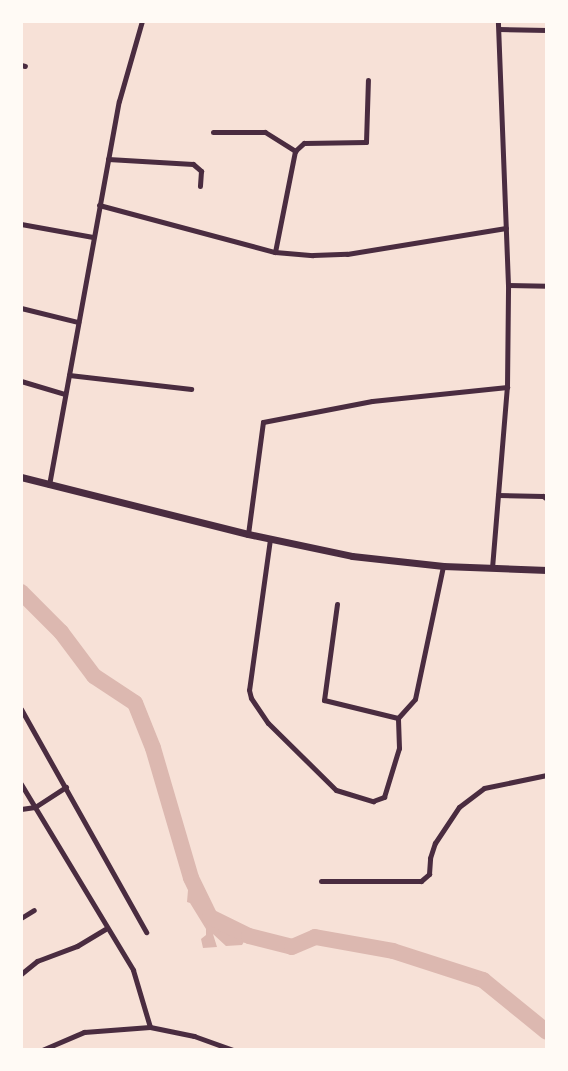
<!DOCTYPE html>
<style>
body{margin:0}
#map{position:relative;width:568px;height:1071px;overflow:hidden;background:#f7e1d7;font-family:Helvetica,sans-serif}
div>[style]{position:absolute}
.water>*{inset:0;background:#dcb8b0}
.river>*{height:16px;margin:-8px;padding:0 8px;transform-origin:8px;border-radius:8px;background:#dcb8b0}
.minor>*{height:5px;margin:-2.5px;padding:0 2.5px;transform-origin:2.5px;border-radius:2.5px;background:#4a2c40}
.secondary>*{height:7px;margin:-3.5px;padding:0 3.5px;transform-origin:3.5px;border-radius:3.5px;background:#4a2c40}
span{translate:-50% -50%;white-space:nowrap;text-align:center;line-height:1.15;-webkit-text-stroke:6px #fffaf5;paint-order:stroke}
.frame{position:absolute;inset:0;border:23px solid #fffaf5;pointer-events:none}
</style>
<div id="map">
<div class="water">
<i style="clip-path:polygon(193px 886px,209px 920px,247px 937px,242px 945px,226px 946px,213px 934px,217px 947px,203px 948px,201px 939px,206px 935px,206px 929px,190px 903px,187px 902px,188px 890px)"></i>
</div>
<div class="river">
<i style="left:21px;top:592px;width:57px;rotate:45deg"></i>
<i style="left:61px;top:632px;width:55px;rotate:53.1deg"></i>
<i style="left:94px;top:676px;width:49px;rotate:33.4deg"></i>
<i style="left:135px;top:703px;width:48px;rotate:68.2deg"></i>
<i style="left:153px;top:748px;width:135px;rotate:73.7deg"></i>
<i style="left:191px;top:878px;width:43px;rotate:64deg"></i>
<i style="left:210px;top:917px;width:43px;rotate:26deg"></i>
<i style="left:249px;top:936px;width:44px;rotate:14.3deg"></i>
<i style="left:292px;top:947px;width:25px;rotate:-23deg"></i>
<i style="left:315px;top:937px;width:79px;rotate:10.2deg"></i>
<i style="left:393px;top:951px;width:95px;rotate:17.9deg"></i>
<i style="left:483px;top:980px;width:82px;rotate:39.1deg"></i>
</div>
<div class="minor">
<i style="left:499px;top:29px;width:48px;rotate:1.2deg"></i>
<i style="left:21px;top:65px;width:4px;rotate:14deg"></i>
<i style="left:213px;top:132px;width:52px"></i>
<i style="left:265px;top:132px;width:36px;rotate:32deg"></i>
<i style="left:108px;top:159px;width:85px;rotate:3.4deg"></i>
<i style="left:193px;top:164px;width:11px;rotate:41deg"></i>
<i style="left:201px;top:171px;width:15px;rotate:94deg"></i>
<i style="left:99px;top:205px;width:182px;rotate:15deg"></i>
<i style="left:275px;top:252px;width:38px;rotate:5deg"></i>
<i style="left:313px;top:255px;width:34px;rotate:-2deg"></i>
<i style="left:347px;top:254px;width:161px;rotate:-9.3deg"></i>
<i style="left:21px;top:224px;width:73px;rotate:10.2deg"></i>
<i style="left:275px;top:252px;width:103px;rotate:-78.8deg"></i>
<i style="left:295px;top:151px;width:12px;rotate:-42deg"></i>
<i style="left:304px;top:143px;width:62px;rotate:-0.9deg"></i>
<i style="left:366px;top:142px;width:62px;rotate:-88.2deg"></i>
<i style="left:508px;top:285px;width:39px;rotate:1deg"></i>
<i style="left:21px;top:308px;width:59px;rotate:13.8deg"></i>
<i style="left:69px;top:375px;width:123px;rotate:6.5deg"></i>
<i style="left:21px;top:381px;width:46px;rotate:16.5deg"></i>
<i style="left:49px;top:485px;width:390px;rotate:-79.7deg"></i>
<i style="left:119px;top:101px;width:83px;rotate:-74deg"></i>
<i style="left:498px;top:495px;width:45px;rotate:1.3deg"></i>
<i style="left:543px;top:496px;width:5px;rotate:37deg"></i>
<i style="left:248px;top:534px;width:113px;rotate:-82.4deg"></i>
<i style="left:263px;top:422px;width:111px;rotate:-10.9deg"></i>
<i style="left:372px;top:401px;width:136px;rotate:-5.9deg"></i>
<i style="left:270px;top:539px;width:152px;rotate:97.9deg"></i>
<i style="left:249px;top:690px;width:8px;rotate:76deg"></i>
<i style="left:251px;top:698px;width:30px;rotate:56deg"></i>
<i style="left:268px;top:723px;width:95px;rotate:44.6deg"></i>
<i style="left:336px;top:790px;width:39px;rotate:17deg"></i>
<i style="left:373px;top:801px;width:12px;rotate:-20deg"></i>
<i style="left:384px;top:797px;width:51px;rotate:-73deg"></i>
<i style="left:399px;top:748px;width:30px;rotate:-92deg"></i>
<i style="left:492px;top:568px;width:182px;rotate:-85.3deg"></i>
<i style="left:507px;top:387px;width:102px;rotate:-89.4deg"></i>
<i style="left:508px;top:285px;width:264px;rotate:-92.2deg"></i>
<i style="left:337px;top:604px;width:97px;rotate:97.7deg"></i>
<i style="left:324px;top:700px;width:76px;rotate:13.7deg"></i>
<i style="left:398px;top:718px;width:25px;rotate:-48deg"></i>
<i style="left:415px;top:699px;width:136px;rotate:-78.1deg"></i>
<i style="left:21px;top:709px;width:256px;rotate:60.7deg"></i>
<i style="left:21px;top:784px;width:217px;rotate:58.9deg"></i>
<i style="left:133px;top:970px;width:59px;rotate:73.4deg"></i>
<i style="left:21px;top:809px;width:14px;rotate:-8deg"></i>
<i style="left:35px;top:807px;width:37px;rotate:-33deg"></i>
<i style="left:321px;top:881px;width:100px"></i>
<i style="left:421px;top:881px;width:11px;rotate:-41deg"></i>
<i style="left:429px;top:874px;width:16px;rotate:-86deg"></i>
<i style="left:430px;top:858px;width:16px;rotate:-72deg"></i>
<i style="left:435px;top:843px;width:43px;rotate:-56.3deg"></i>
<i style="left:459px;top:807px;width:31px;rotate:-37deg"></i>
<i style="left:484px;top:788px;width:64px;rotate:-11.7deg"></i>
<i style="left:21px;top:918px;width:15px;rotate:-32deg"></i>
<i style="left:21px;top:974px;width:21px;rotate:-39deg"></i>
<i style="left:37px;top:961px;width:43px;rotate:-20.6deg"></i>
<i style="left:77px;top:946px;width:33px;rotate:-31deg"></i>
<i style="left:42px;top:1050px;width:46px;rotate:-23.2deg"></i>
<i style="left:84px;top:1032px;width:66px;rotate:-4.3deg"></i>
<i style="left:150px;top:1027px;width:45px;rotate:11.6deg"></i>
<i style="left:194px;top:1036px;width:41px;rotate:19.7deg"></i>
</div>
<div class="secondary">
<i style="left:21px;top:477px;width:234px;rotate:14.1deg"></i>
<i style="left:248px;top:534px;width:106px;rotate:11.9deg"></i>
<i style="left:352px;top:556px;width:92px;rotate:6.3deg"></i>
<i style="left:443px;top:566px;width:104px;rotate:2.2deg"></i>
</div>
<div class="frame"></div>
</div>
